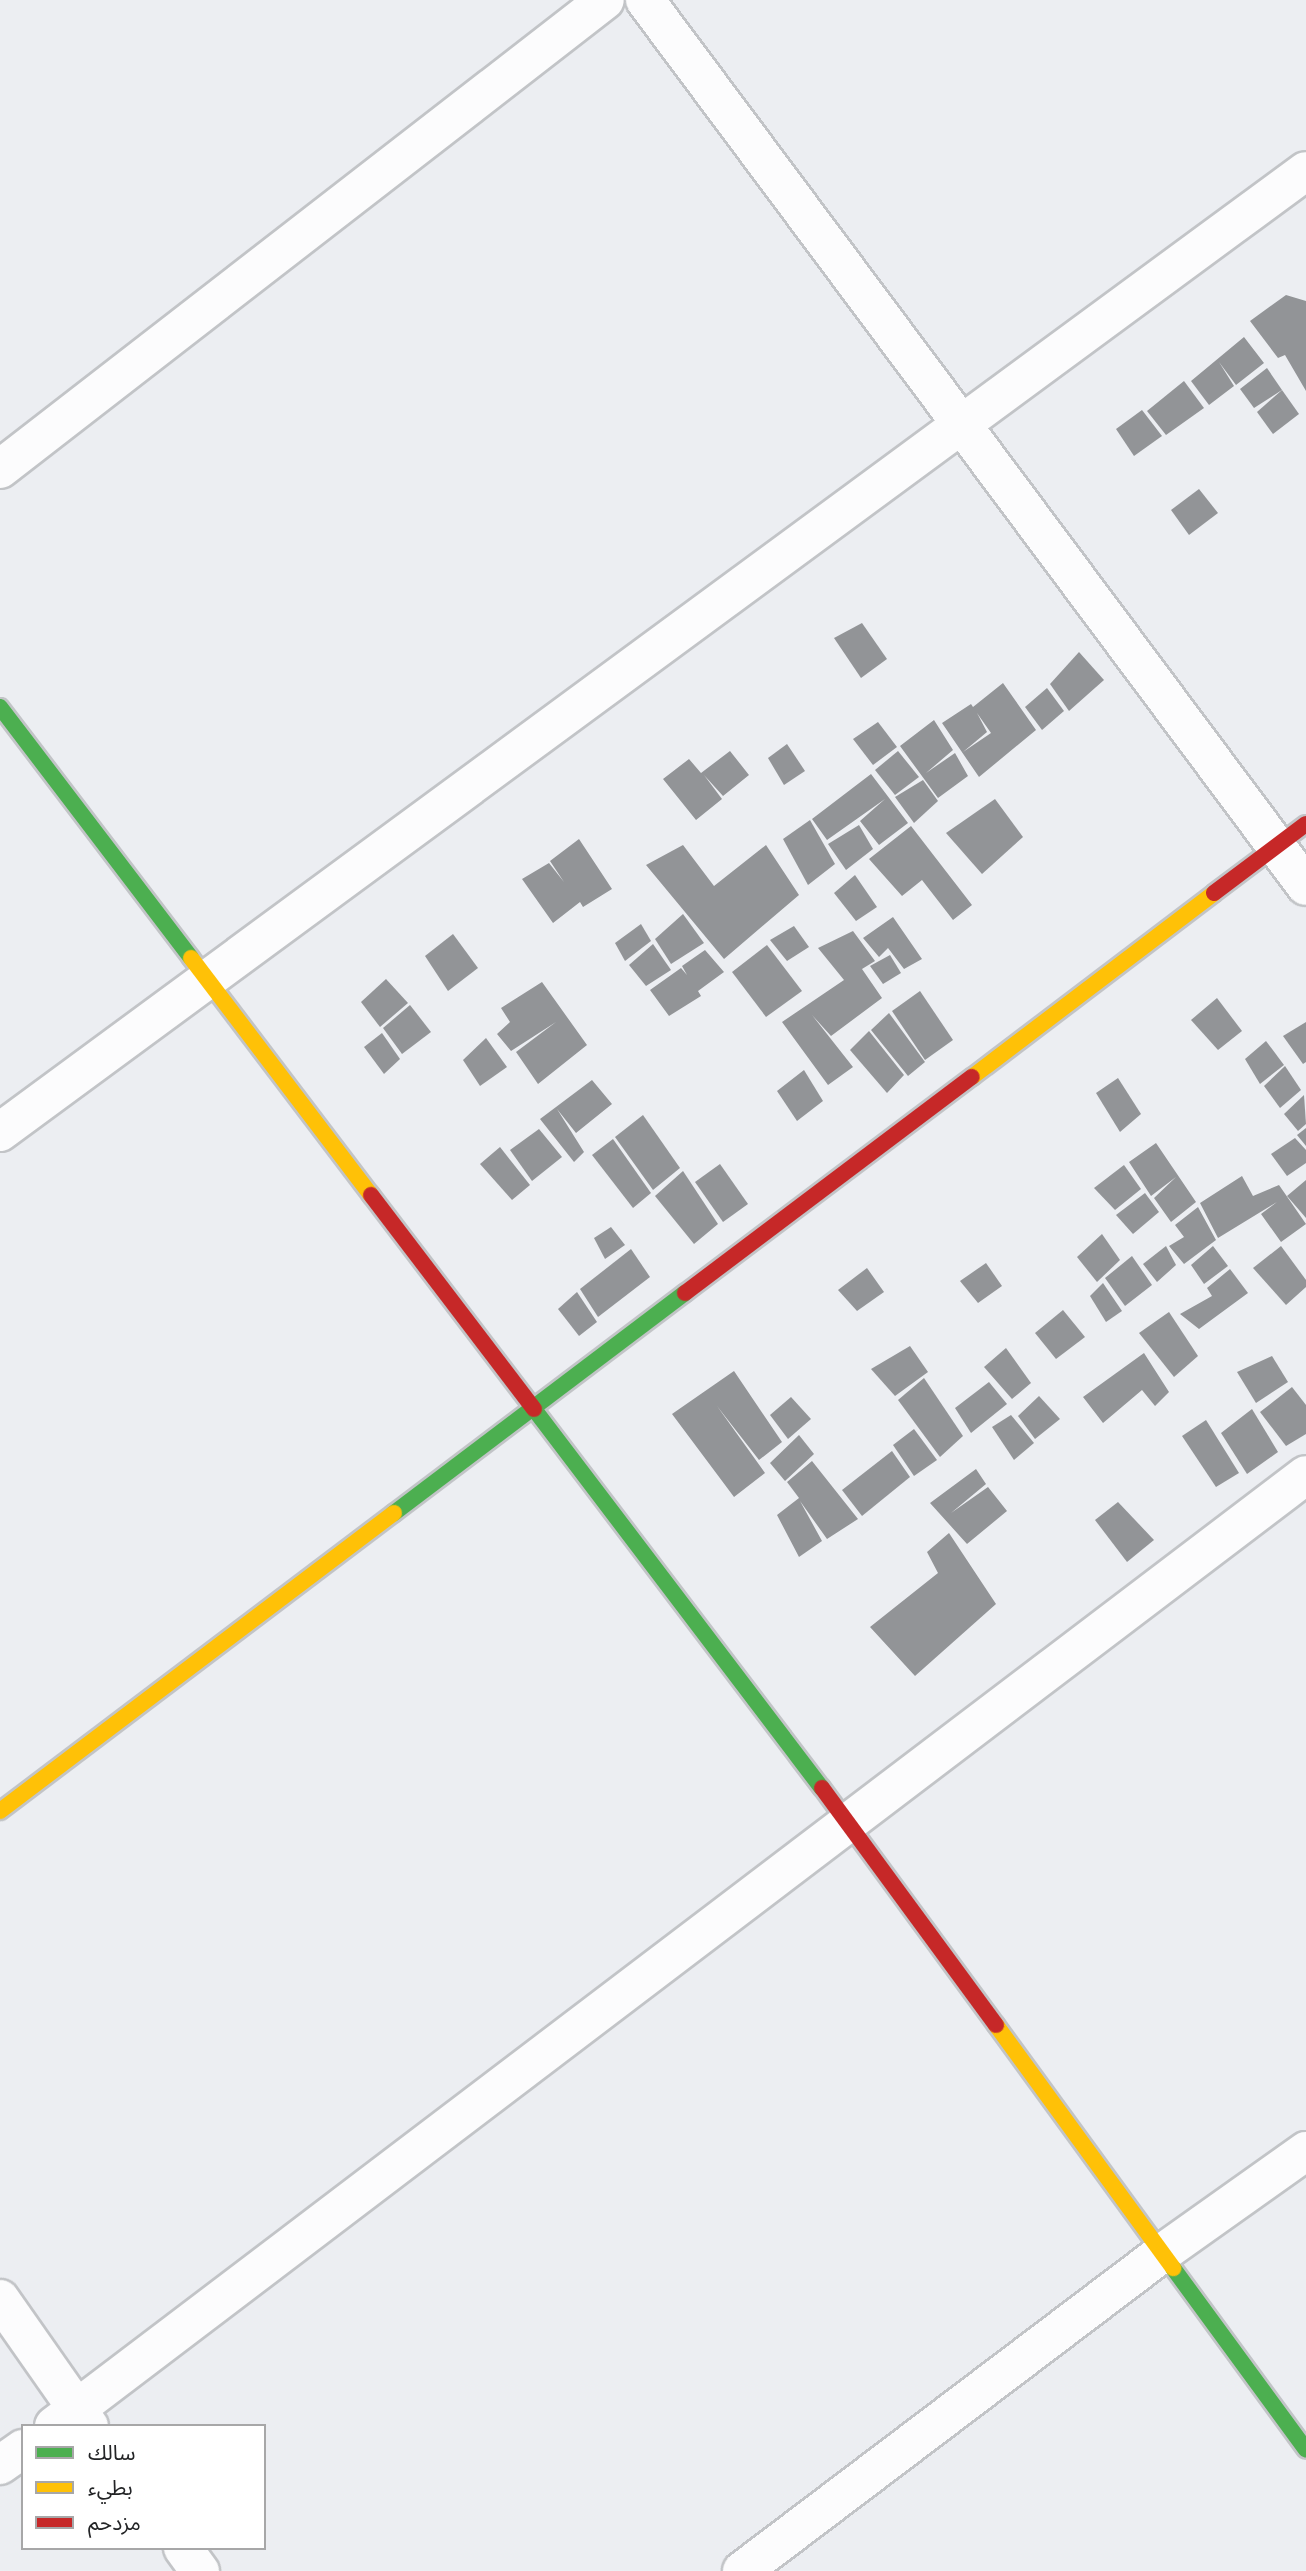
<!DOCTYPE html>
<meta charset="utf-8">
<style>
body{margin:0}
#map{position:relative;width:1306px;height:2571px;overflow:hidden;background:#eceef2;font-family:Mulish,"Noto Sans Arabic",sans-serif}
div>[style]{position:absolute}
.building>*{inset:0;background:#929497}
.roads{filter:drop-shadow(2px 0 #c2c4c7) drop-shadow(-2px 0 #c2c4c7) drop-shadow(0 2px #c2c4c7) drop-shadow(0 -2px #c2c4c7)}
.street>*{height:38px;margin:-19px;padding:0 19px;transform-origin:19px;border-radius:19px;background:#fcfcfd}
.fast>*{height:16px;margin:-8px;padding:0 8px;transform-origin:8px;border-radius:8px;background:#4caf50}
.slow>*{height:16px;margin:-8px;padding:0 8px;transform-origin:8px;border-radius:8px;background:#ffc107}
.jam>*{height:16px;margin:-8px;padding:0 8px;transform-origin:8px;border-radius:8px;background:#c62828}
span{translate:-50% -50%;white-space:nowrap;text-align:center;line-height:1.15;-webkit-text-stroke:7px #fff;paint-order:stroke}
.legend{position:absolute;left:21px;top:2424px;width:245px;height:126px;box-sizing:border-box;background:#fff;border:2px solid #a7a7a8;margin:0;padding:9px 12px;list-style:none;font-size:21px;color:#232426}
.legend li{display:flex;align-items:center;gap:14px;height:35px}
.legend b{width:35px;border:2px solid #a7a7a8}
</style>
<div id="map">
<div class="building">
<i style="clip-path:polygon(1286px 295px,1306px 301px,1306px 391px,1285px 355px,1278px 358px,1250px 321px)"></i>
<i style="clip-path:polygon(1244px 337px,1264px 363px,1236px 385px,1219px 362px,1234px 386px,1209px 405px,1191px 381px)"></i>
<i style="clip-path:polygon(1267px 368px,1282px 390px,1254px 408px,1240px 389px)"></i>
<i style="clip-path:polygon(1184px 381px,1204px 408px,1166px 435px,1147px 411px)"></i>
<i style="clip-path:polygon(1282px 390px,1299px 414px,1273px 434px,1257px 412px)"></i>
<i style="clip-path:polygon(1142px 410px,1162px 436px,1134px 456px,1116px 429px)"></i>
<i style="clip-path:polygon(1199px 489px,1218px 513px,1189px 535px,1171px 510px)"></i>
<i style="clip-path:polygon(862px 623px,887px 659px,861px 678px,834px 638px)"></i>
<i style="clip-path:polygon(1079px 652px,1104px 680px,1069px 711px,1050px 684px)"></i>
<i style="clip-path:polygon(evenodd,1003px 683px,1036px 730px,979px 777px,942px 723px,971px 704px,973px 707px,1003px 683px,977px 713px,991px 733px,963px 752px,987px 732px,977px 713px)"></i>
<i style="clip-path:polygon(1047px 688px,1064px 711px,1042px 730px,1025px 707px)"></i>
<i style="clip-path:polygon(934px 720px,953px 750px,926px 773px,955px 753px,968px 776px,938px 798px,900px 746px)"></i>
<i style="clip-path:polygon(878px 722px,897px 747px,873px 765px,853px 739px)"></i>
<i style="clip-path:polygon(787px 744px,805px 771px,784px 785px,768px 758px)"></i>
<i style="clip-path:polygon(730px 751px,749px 775px,723px 796px,704px 775px,722px 799px,696px 820px,663px 779px,689px 759px,701px 773px)"></i>
<i style="clip-path:polygon(898px 751px,919px 777px,895px 795px,875px 770px)"></i>
<i style="clip-path:polygon(871px 774px,908px 823px,879px 845px,860px 821px,885px 799px,827px 840px,812px 819px)"></i>
<i style="clip-path:polygon(923px 780px,938px 801px,914px 823px,895px 797px)"></i>
<i style="clip-path:polygon(995px 799px,1023px 837px,982px 874px,946px 833px)"></i>
<i style="clip-path:polygon(810px 820px,835px 864px,808px 885px,783px 839px)"></i>
<i style="clip-path:polygon(859px 825px,873px 849px,846px 870px,828px 844px)"></i>
<i style="clip-path:polygon(911px 826px,972px 905px,953px 920px,922px 880px,902px 896px,869px 859px)"></i>
<i style="clip-path:polygon(579px 839px,612px 889px,583px 907px,580px 902px,553px 923px,522px 879px,549px 863px,564px 882px,550px 861px)"></i>
<i style="clip-path:polygon(683px 845px,714px 886px,766px 845px,799px 895px,724px 959px,646px 865px)"></i>
<i style="clip-path:polygon(855px 875px,877px 907px,856px 921px,834px 893px)"></i>
<i style="clip-path:polygon(683px 914px,704px 943px,671px 964px,655px 939px)"></i>
<i style="clip-path:polygon(893px 917px,922px 959px,904px 969px,888px 948px,879px 957px,863px 938px)"></i>
<i style="clip-path:polygon(641px 924px,651px 941px,625px 961px,615px 943px)"></i>
<i style="clip-path:polygon(794px 926px,809px 947px,787px 961px,770px 940px)"></i>
<i style="clip-path:polygon(853px 931px,875px 961px,862px 969px,882px 998px,831px 1036px,812px 1015px,853px 1067px,828px 1085px,782px 1022px,844px 980px,818px 948px)"></i>
<i style="clip-path:polygon(453px 934px,478px 968px,448px 991px,425px 956px)"></i>
<i style="clip-path:polygon(653px 944px,671px 970px,646px 986px,629px 965px)"></i>
<i style="clip-path:polygon(767px 945px,802px 991px,766px 1017px,732px 972px)"></i>
<i style="clip-path:polygon(705px 950px,724px 972px,698px 991px,701px 996px,669px 1016px,650px 990px,681px 968px,687px 975px,682px 966px)"></i>
<i style="clip-path:polygon(890px 955px,901px 973px,883px 984px,870px 966px)"></i>
<i style="clip-path:polygon(386px 979px,408px 1003px,380px 1027px,361px 1002px)"></i>
<i style="clip-path:polygon(542px 982px,587px 1045px,538px 1084px,516px 1052px,556px 1022px,511px 1051px,497px 1034px,510px 1022px,501px 1008px)"></i>
<i style="clip-path:polygon(920px 991px,953px 1040px,925px 1060px,892px 1011px)"></i>
<i style="clip-path:polygon(1217px 998px,1242px 1031px,1218px 1050px,1191px 1020px)"></i>
<i style="clip-path:polygon(410px 1005px,431px 1032px,402px 1054px,383px 1028px)"></i>
<i style="clip-path:polygon(889px 1013px,925px 1062px,908px 1076px,871px 1030px)"></i>
<i style="clip-path:polygon(1306px 1022px,1306px 1062px,1303px 1064px,1283px 1036px)"></i>
<i style="clip-path:polygon(869px 1031px,904px 1075px,887px 1093px,850px 1050px)"></i>
<i style="clip-path:polygon(382px 1033px,400px 1059px,384px 1074px,364px 1047px)"></i>
<i style="clip-path:polygon(486px 1038px,507px 1067px,480px 1086px,463px 1060px)"></i>
<i style="clip-path:polygon(1266px 1041px,1284px 1065px,1260px 1084px,1245px 1059px)"></i>
<i style="clip-path:polygon(1285px 1066px,1301px 1090px,1280px 1108px,1264px 1086px)"></i>
<i style="clip-path:polygon(804px 1070px,823px 1101px,797px 1121px,777px 1091px)"></i>
<i style="clip-path:polygon(1118px 1078px,1141px 1114px,1120px 1132px,1096px 1093px)"></i>
<i style="clip-path:polygon(592px 1080px,612px 1104px,576px 1133px,557px 1109px,584px 1152px,574px 1162px,540px 1119px)"></i>
<i style="clip-path:polygon(1304px 1095px,1306px 1124px,1298px 1131px,1284px 1114px)"></i>
<i style="clip-path:polygon(643px 1115px,680px 1168px,653px 1190px,615px 1137px)"></i>
<i style="clip-path:polygon(1306px 1128px,1306px 1146px,1297px 1135px)"></i>
<i style="clip-path:polygon(539px 1129px,562px 1157px,532px 1181px,510px 1150px)"></i>
<i style="clip-path:polygon(1295px 1138px,1306px 1150px,1306px 1163px,1287px 1176px,1271px 1154px)"></i>
<i style="clip-path:polygon(613px 1139px,651px 1193px,633px 1208px,592px 1155px)"></i>
<i style="clip-path:polygon(1156px 1143px,1196px 1202px,1171px 1222px,1154px 1198px,1176px 1177px,1151px 1196px,1129px 1162px)"></i>
<i style="clip-path:polygon(500px 1147px,530px 1185px,512px 1200px,480px 1164px)"></i>
<i style="clip-path:polygon(720px 1164px,748px 1204px,723px 1222px,695px 1182px)"></i>
<i style="clip-path:polygon(1124px 1165px,1141px 1189px,1115px 1210px,1094px 1188px)"></i>
<i style="clip-path:polygon(683px 1171px,718px 1224px,694px 1244px,655px 1196px)"></i>
<i style="clip-path:polygon(1242px 1176px,1253px 1196px,1279px 1185px,1306px 1224px,1281px 1242px,1261px 1214px,1277px 1202px,1218px 1238px,1200px 1203px)"></i>
<i style="clip-path:polygon(1306px 1180px,1306px 1218px,1287px 1196px)"></i>
<i style="clip-path:polygon(1145px 1193px,1159px 1212px,1133px 1234px,1116px 1215px)"></i>
<i style="clip-path:polygon(1198px 1207px,1216px 1240px,1184px 1264px,1169px 1246px,1184px 1237px,1175px 1225px)"></i>
<i style="clip-path:polygon(611px 1227px,625px 1245px,605px 1259px,594px 1238px)"></i>
<i style="clip-path:polygon(1102px 1234px,1120px 1260px,1097px 1282px,1077px 1257px)"></i>
<i style="clip-path:polygon(1166px 1246px,1176px 1265px,1157px 1282px,1143px 1264px)"></i>
<i style="clip-path:polygon(1213px 1246px,1228px 1266px,1204px 1284px,1191px 1265px)"></i>
<i style="clip-path:polygon(1281px 1246px,1306px 1280px,1306px 1287px,1286px 1305px,1253px 1268px)"></i>
<i style="clip-path:polygon(631px 1249px,650px 1277px,598px 1317px,580px 1289px)"></i>
<i style="clip-path:polygon(1132px 1256px,1152px 1285px,1125px 1306px,1105px 1278px)"></i>
<i style="clip-path:polygon(986px 1263px,1002px 1286px,978px 1303px,960px 1281px)"></i>
<i style="clip-path:polygon(867px 1268px,884px 1292px,857px 1311px,838px 1290px)"></i>
<i style="clip-path:polygon(1230px 1269px,1248px 1293px,1199px 1329px,1180px 1314px,1212px 1296px,1207px 1288px)"></i>
<i style="clip-path:polygon(1103px 1283px,1122px 1311px,1106px 1322px,1090px 1296px)"></i>
<i style="clip-path:polygon(577px 1292px,597px 1322px,579px 1336px,558px 1309px)"></i>
<i style="clip-path:polygon(1063px 1310px,1085px 1337px,1056px 1359px,1035px 1333px)"></i>
<i style="clip-path:polygon(1169px 1312px,1198px 1356px,1174px 1377px,1139px 1333px)"></i>
<i style="clip-path:polygon(910px 1346px,928px 1372px,895px 1396px,871px 1369px)"></i>
<i style="clip-path:polygon(1006px 1348px,1031px 1383px,1012px 1399px,984px 1367px)"></i>
<i style="clip-path:polygon(1144px 1353px,1169px 1392px,1155px 1406px,1142px 1390px,1103px 1423px,1083px 1397px)"></i>
<i style="clip-path:polygon(1272px 1356px,1288px 1382px,1256px 1403px,1237px 1372px)"></i>
<i style="clip-path:polygon(734px 1371px,782px 1442px,759px 1460px,717px 1406px,765px 1473px,734px 1497px,672px 1414px)"></i>
<i style="clip-path:polygon(924px 1378px,963px 1436px,940px 1457px,898px 1400px)"></i>
<i style="clip-path:polygon(989px 1382px,1007px 1404px,971px 1433px,955px 1408px)"></i>
<i style="clip-path:polygon(1292px 1387px,1306px 1405px,1306px 1434px,1286px 1446px,1260px 1412px)"></i>
<i style="clip-path:polygon(1039px 1396px,1060px 1419px,1035px 1439px,1018px 1416px)"></i>
<i style="clip-path:polygon(791px 1397px,811px 1419px,788px 1439px,770px 1415px)"></i>
<i style="clip-path:polygon(1252px 1409px,1278px 1452px,1247px 1474px,1221px 1433px)"></i>
<i style="clip-path:polygon(1011px 1415px,1034px 1443px,1014px 1460px,992px 1427px)"></i>
<i style="clip-path:polygon(1206px 1420px,1239px 1473px,1216px 1487px,1182px 1436px)"></i>
<i style="clip-path:polygon(914px 1429px,937px 1460px,914px 1476px,893px 1445px)"></i>
<i style="clip-path:polygon(799px 1435px,814px 1454px,785px 1481px,770px 1463px)"></i>
<i style="clip-path:polygon(892px 1451px,910px 1477px,862px 1516px,842px 1490px)"></i>
<i style="clip-path:polygon(812px 1461px,858px 1519px,827px 1539px,800px 1501px,822px 1541px,799px 1557px,777px 1515px,799px 1498px,787px 1482px)"></i>
<i style="clip-path:polygon(976px 1469px,986px 1484px,951px 1513px,988px 1487px,1007px 1511px,967px 1544px,930px 1503px)"></i>
<i style="clip-path:polygon(1118px 1502px,1154px 1540px,1127px 1562px,1095px 1520px)"></i>
<i style="clip-path:polygon(949px 1533px,996px 1604px,915px 1676px,870px 1627px,938px 1573px,927px 1552px)"></i>
</div>
<div class="roads">
<div class="street">
<i style="left:645px;top:0;width:1105px;rotate:53.28deg"></i>
<i style="left:0;top:469px;width:765px;rotate:-37.78deg"></i>
<i style="left:0;top:1132px;width:1621px;rotate:-36.35deg"></i>
<i style="left:0;top:2299px;width:155px;rotate:55deg"></i>
<i style="left:54px;top:2426px;width:1572px;rotate:-37.22deg"></i>
<i style="left:0;top:2465px;width:28px;rotate:-35deg"></i>
<i style="left:183px;top:2548px;width:29px;rotate:54deg"></i>
<i style="left:742px;top:2571px;width:525px;rotate:-37.11deg"></i>
<i style="left:1161px;top:2254px;width:178px;rotate:-35.4deg"></i>
</div>
<div class="fast">
<i style="left:0;top:707px;width:315px;rotate:52.7deg"></i>
<i style="left:534px;top:1409px;width:476px;rotate:52.8deg"></i>
<i style="left:394px;top:1513px;width:365px;rotate:-37.1deg"></i>
<i style="left:1173px;top:2268px;width:225px;rotate:53.8deg"></i>
</div>
<div class="slow">
<i style="left:191px;top:958px;width:298px;rotate:52.8deg"></i>
<i style="left:972px;top:1077px;width:304px;rotate:-37.2deg"></i>
<i style="left:0;top:1811px;width:494px;rotate:-37.1deg"></i>
<i style="left:996px;top:2025px;width:301px;rotate:53.9deg"></i>
</div>
<div class="jam">
<i style="left:1214px;top:893px;width:115px;rotate:-36.9deg"></i>
<i style="left:371px;top:1195px;width:269px;rotate:52.7deg"></i>
<i style="left:685px;top:1293px;width:359px;rotate:-37deg"></i>
<i style="left:822px;top:1788px;width:294px;rotate:53.7deg"></i>
</div>
</div>
<ul class="legend">
<li><b style="height:9px;background:#4caf50"></b>سالك</li>
<li><b style="height:9px;background:#ffc107"></b>بطيء</li>
<li><b style="height:9px;background:#c62828"></b>مزدحم</li>
</ul>
</div>
